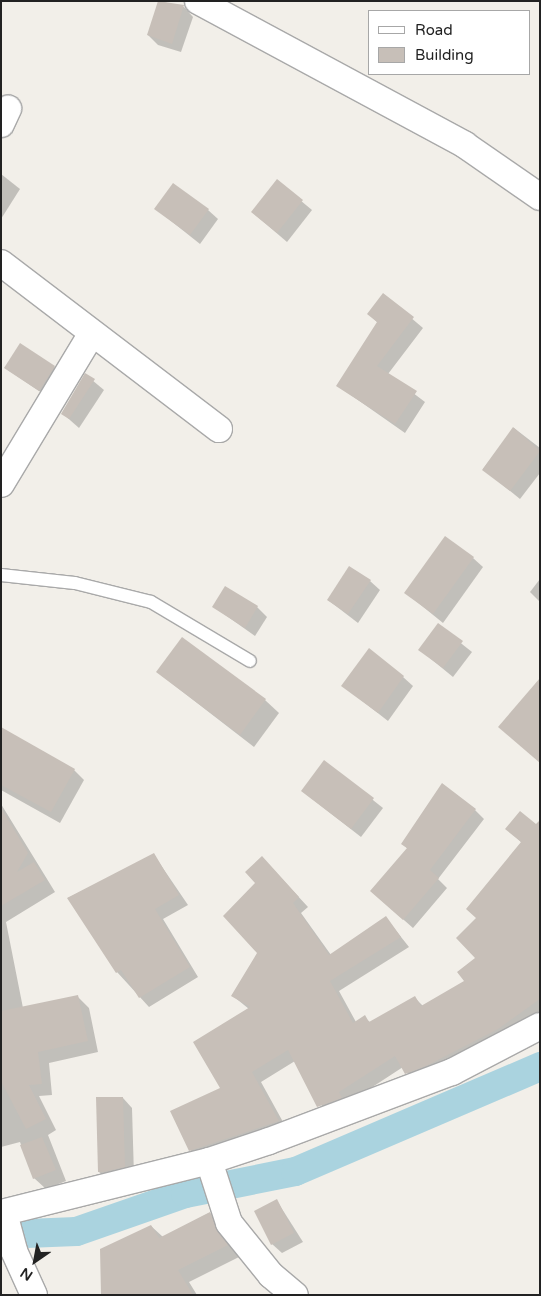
<!DOCTYPE html>
<style>
body{margin:0}
#map{position:relative;width:541px;height:1296px;overflow:hidden;background:#f2efe9;font-family:"Varela Round",sans-serif}
div>[style]{position:absolute}
.shadow>*{inset:0;background:#0003}
.canal>*{height:29px;margin:-14.5px;padding:0 14.5px;transform-origin:14.5px;border-radius:14.5px;background:#aad3df}
.building>*{inset:0;background:#c7bfb8}
.roads{filter:drop-shadow(1px 0 #a9a9a9) drop-shadow(-1px 0 #a9a9a9) drop-shadow(0 1px #a9a9a9) drop-shadow(0 -1px #a9a9a9)}
.lane>*{height:12px;margin:-6px;padding:0 6px;transform-origin:6px;border-radius:6px;background:#fff}
.street>*{height:26px;margin:-13px;padding:0 13px;transform-origin:13px;border-radius:13px;background:#fff}
span{translate:-50% -50%;white-space:nowrap;text-align:center;line-height:1.15;-webkit-text-stroke:5px #fff;paint-order:stroke}
.frame{position:absolute;inset:0;border:2px solid #222;pointer-events:none}
.legend{position:absolute;left:368px;top:10px;width:162px;height:65px;box-sizing:border-box;background:#fff;border:1px solid #a7a7a7;margin:0;padding:6px 9px;list-style:none;font-size:15px;color:#222}
.legend li{display:flex;align-items:center;gap:10px;height:25px}
.legend b{width:25px;border:1px solid #a7a7a7}
.north{position:absolute;left:10px;top:1236px;width:50px;height:50px;-webkit-text-stroke:4px #fff;paint-order:stroke;rotate:213deg;font-size:14px;font-weight:700;line-height:20px;text-align:center;color:#222}
.north::after{content:'';display:block;margin:auto;width:18px;height:22px;background:#222;clip-path:polygon(50% 0,100% 100%,50% 72%,0 100%)}
</style>
<div id="map">
<div class="shadow">
<i style="clip-path:polygon(159px 1px,184px 7px,193px 17px,181px 52px,158px 45px,148px 35px)"></i>
<i style="clip-path:polygon(1px 174px,20px 189px,1px 219px)"></i>
<i style="clip-path:polygon(277px 181px,312px 210px,287px 242px,252px 212px)"></i>
<i style="clip-path:polygon(156px 209px,208px 210px,218px 219px,200px 244px)"></i>
<i style="clip-path:polygon(384px 295px,423px 328px,388px 374px,425px 402px,405px 433px,338px 386px,378px 323px,369px 314px)"></i>
<i style="clip-path:polygon(54px 367px,59px 371px,45px 395px,5px 368px)"></i>
<i style="clip-path:polygon(86px 375px,104px 390px,79px 428px,62px 413px)"></i>
<i style="clip-path:polygon(514px 428px,540px 448px,540px 473px,520px 499px,483px 469px)"></i>
<i style="clip-path:polygon(473px 558px,483px 567px,443px 623px,406px 593px)"></i>
<i style="clip-path:polygon(540px 579px,540px 602px,530px 592px)"></i>
<i style="clip-path:polygon(370px 581px,380px 590px,358px 623px,328px 600px)"></i>
<i style="clip-path:polygon(214px 607px,257px 607px,267px 617px,255px 636px)"></i>
<i style="clip-path:polygon(438px 625px,472px 652px,453px 677px,420px 650px)"></i>
<i style="clip-path:polygon(157px 672px,265px 700px,279px 713px,254px 747px)"></i>
<i style="clip-path:polygon(403px 677px,413px 686px,388px 721px,343px 686px)"></i>
<i style="clip-path:polygon(1px 743px,74px 770px,84px 780px,60px 823px,1px 790px)"></i>
<i style="clip-path:polygon(325px 762px,383px 808px,361px 837px,302px 791px)"></i>
<i style="clip-path:polygon(1px 804px,55px 892px,6px 922px,23px 1008px,77px 996px,89px 1008px,98px 1052px,49px 1063px,52px 1095px,39px 1096px,56px 1130px,48px 1135px,66px 1181px,46px 1189px,34px 1178px,20px 1142px,1px 1147px)"></i>
<i style="clip-path:polygon(475px 810px,484px 819px,438px 879px,447px 888px,413px 928px,371px 891px,408px 849px,402px 844px)"></i>
<i style="clip-path:polygon(520px 813px,540px 913px,540px 1016px,416px 1083px,403px 1067px,328px 1116px,295px 1061px,261px 1082px,288px 1131px,199px 1160px,190px 1150px,222px 1089px,249px 1009px,233px 996px,258px 953px,271px 867px,308px 907px,301px 913px,331px 955px,386px 918px,409px 947px,339px 991px,356px 1022px,364px 1017px,371px 1023px,415px 998px,423px 1006px,466px 982px,477px 958px,477px 919px,522px 843px,517px 838px)"></i>
<i style="clip-path:polygon(154px 855px,188px 905px,163px 919px,198px 977px,149px 1007px,117px 972px,68px 898px)"></i>
<i style="clip-path:polygon(123px 1098px,132px 1108px,134px 1176px,109px 1181px,99px 1172px)"></i>
<i style="clip-path:polygon(277px 1201px,303px 1242px,282px 1253px,272px 1244px)"></i>
<i style="clip-path:polygon(209px 1213px,239px 1257px,189px 1282px,197px 1295px,105px 1295px,151px 1226px,163px 1237px)"></i>
</div>
<div class="canal">
<i style="left:1px;top:1234px;width:75px;rotate:-2.3deg"></i>
<i style="left:76px;top:1231px;width:115px;rotate:-19.2deg"></i>
<i style="left:185px;top:1193px;width:112px;rotate:-11.3deg"></i>
<i style="left:295px;top:1171px;width:267px;rotate:-23.2deg"></i>
</div>
<div class="building">
<i style="clip-path:polygon(158px 1px,184px 5px,172px 44px,147px 35px)"></i>
<i style="clip-path:polygon(277px 179px,303px 200px,277px 233px,251px 212px)"></i>
<i style="clip-path:polygon(173px 183px,209px 209px,190px 235px,154px 209px)"></i>
<i style="clip-path:polygon(383px 293px,414px 317px,377px 366px,417px 391px,395px 424px,336px 386px,377px 322px,367px 314px)"></i>
<i style="clip-path:polygon(20px 343px,55px 366px,39px 391px,4px 368px)"></i>
<i style="clip-path:polygon(85px 373px,95px 379px,69px 419px,61px 414px)"></i>
<i style="clip-path:polygon(513px 427px,540px 451px,510px 491px,482px 470px)"></i>
<i style="clip-path:polygon(445px 536px,474px 557px,433px 614px,404px 593px)"></i>
<i style="clip-path:polygon(349px 566px,371px 580px,348px 614px,327px 600px)"></i>
<i style="clip-path:polygon(225px 586px,258px 606px,245px 628px,212px 607px)"></i>
<i style="clip-path:polygon(438px 623px,463px 641px,443px 668px,418px 650px)"></i>
<i style="clip-path:polygon(182px 637px,266px 699px,240px 735px,156px 672px)"></i>
<i style="clip-path:polygon(369px 648px,404px 676px,378px 713px,341px 686px)"></i>
<i style="clip-path:polygon(540px 678px,540px 763px,498px 727px)"></i>
<i style="clip-path:polygon(1px 727px,75px 769px,51px 812px,1px 785px)"></i>
<i style="clip-path:polygon(324px 760px,374px 798px,351px 829px,301px 791px)"></i>
<i style="clip-path:polygon(442px 783px,476px 809px,430px 870px,439px 878px,403px 920px,370px 891px,407px 848px,401px 844px)"></i>
<i style="clip-path:polygon(1px 808px,28px 853px,17px 872px,34px 862px,45px 880px,1px 906px)"></i>
<i style="clip-path:polygon(520px 811px,536px 824px,540px 820px,540px 999px,498px 1029px,428px 1065px,405px 1074px,395px 1056px,339px 1092px,342px 1098px,317px 1107px,288px 1050px,252px 1072px,279px 1121px,189px 1151px,170px 1111px,220px 1088px,193px 1042px,250px 1007px,231px 996px,257px 953px,223px 916px,255px 883px,245px 872px,262px 856px,299px 897px,293px 903px,329px 955px,386px 916px,401px 937px,330px 981px,353px 1023px,365px 1015px,369px 1022px,415px 996px,421px 1006px,464px 981px,457px 972px,475px 958px,456px 938px,476px 918px,466px 909px,521px 842px,505px 829px)"></i>
<i style="clip-path:polygon(154px 853px,179px 895px,155px 909px,190px 967px,139px 998px,121px 970px,116px 973px,67px 898px)"></i>
<i style="clip-path:polygon(78px 995px,88px 1041px,38px 1052px,42px 1084px,29px 1085px,46px 1119px,26px 1129px,1px 1081px,1px 1011px)"></i>
<i style="clip-path:polygon(96px 1097px,123px 1097px,125px 1167px,103px 1172px,98px 1172px)"></i>
<i style="clip-path:polygon(42px 1137px,56px 1170px,33px 1179px,20px 1145px)"></i>
<i style="clip-path:polygon(277px 1199px,294px 1233px,271px 1245px,254px 1211px)"></i>
<i style="clip-path:polygon(210px 1212px,228px 1245px,178px 1270px,193px 1295px,101px 1295px,100px 1249px,151px 1225px,159px 1238px)"></i>
</div>
<div class="roads">
<div class="lane">
<i style="left:1px;top:575px;width:74px;rotate:6.2deg"></i>
<i style="left:75px;top:583px;width:78px;rotate:14deg"></i>
<i style="left:151px;top:602px;width:115px;rotate:30.8deg"></i>
</div>
<div class="street">
<i style="left:198px;top:1px;width:303px;rotate:28.3deg"></i>
<i style="left:465px;top:145px;width:91px;rotate:34.7deg"></i>
<i style="left:1px;top:124px;width:17px;rotate:-65deg"></i>
<i style="left:1px;top:263px;width:274px;rotate:37.3deg"></i>
<i style="left:1px;top:484px;width:176px;rotate:-58.9deg"></i>
<i style="left:209px;top:1161px;width:65px;rotate:72.1deg"></i>
<i style="left:229px;top:1223px;width:67px;rotate:51.1deg"></i>
<i style="left:271px;top:1275px;width:31px;rotate:40deg"></i>
<i style="left:1px;top:1213px;width:214px;rotate:-14deg"></i>
<i style="left:209px;top:1161px;width:63px;rotate:-18.4deg"></i>
<i style="left:269px;top:1141px;width:196px;rotate:-20.7deg"></i>
<i style="left:452px;top:1072px;width:99px;rotate:-27.6deg"></i>
<i style="left:4px;top:1213px;width:39px;rotate:75deg"></i>
<i style="left:14px;top:1251px;width:48px;rotate:65.6deg"></i>
</div>
</div>
<div class="frame"></div>
<ul class="legend">
<li><b style="height:6px;background:#fff"></b>Road</li>
<li><b style="height:14px;background:#c7bfb8"></b>Building</li>
</ul>
<div class="north">N</div>
</div>
